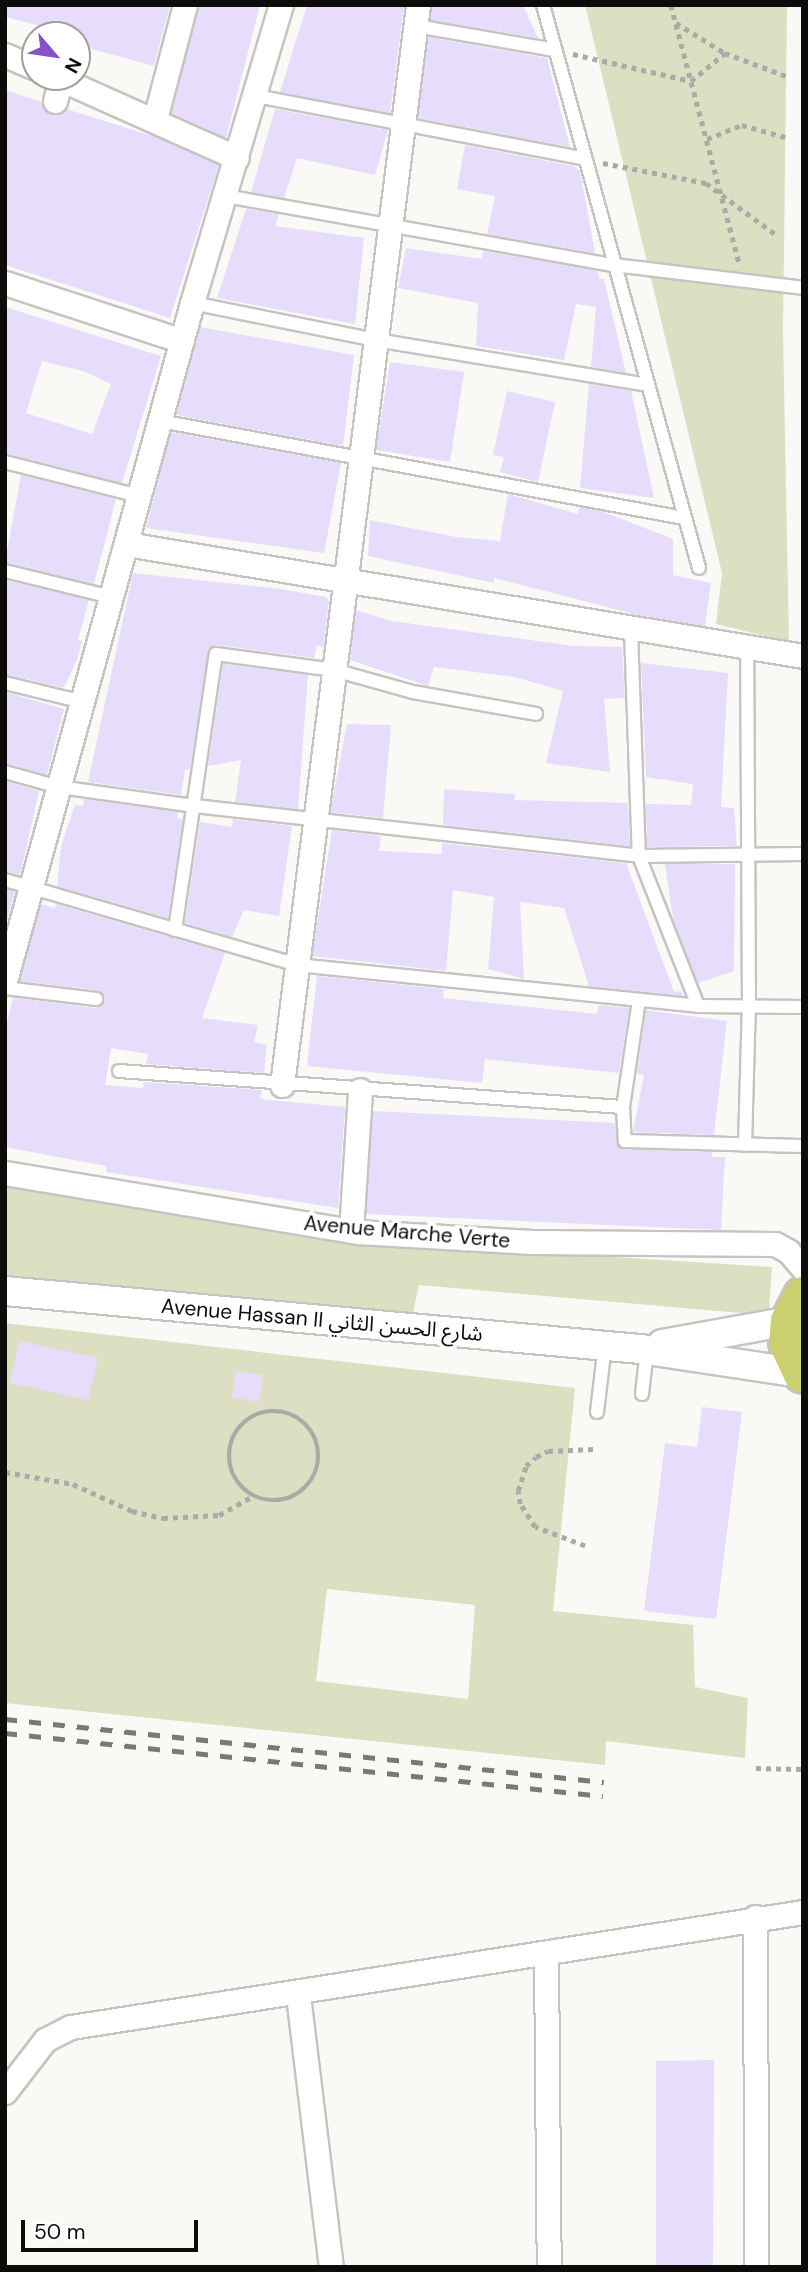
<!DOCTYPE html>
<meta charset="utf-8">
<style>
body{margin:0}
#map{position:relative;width:808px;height:2272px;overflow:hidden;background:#f9faf6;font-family:"DM Sans","Noto Sans Arabic",sans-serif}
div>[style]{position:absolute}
.green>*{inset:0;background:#dcdfc2}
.building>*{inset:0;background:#e7dcfc}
.path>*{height:4.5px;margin-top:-2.25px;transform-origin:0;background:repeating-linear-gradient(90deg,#aaaaa7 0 5px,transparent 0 10px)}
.path>.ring{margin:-2.25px;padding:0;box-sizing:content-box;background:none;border:4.5px solid #aaaaa7;border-radius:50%}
.roads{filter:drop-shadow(2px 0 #c4c4c0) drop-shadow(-2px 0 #c4c4c0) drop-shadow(0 2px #c4c4c0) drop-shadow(0 -2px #c4c4c0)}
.service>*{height:12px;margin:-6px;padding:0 6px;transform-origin:6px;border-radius:6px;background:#fff}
.minor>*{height:23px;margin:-11.5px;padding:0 11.5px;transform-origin:11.5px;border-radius:11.5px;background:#fff}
.tertiary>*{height:28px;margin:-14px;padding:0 14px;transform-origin:14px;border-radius:14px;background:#fff}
.trunk>*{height:38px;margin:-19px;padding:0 19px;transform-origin:19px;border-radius:19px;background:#cad06e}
.rail>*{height:5px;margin-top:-2.5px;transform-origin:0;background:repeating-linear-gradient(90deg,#797977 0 12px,transparent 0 24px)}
span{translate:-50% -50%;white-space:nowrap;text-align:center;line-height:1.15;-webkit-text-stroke:7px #fff;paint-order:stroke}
.street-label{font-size:21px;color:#0c0c0b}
.frame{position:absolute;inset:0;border:7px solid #0c0c0b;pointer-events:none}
.north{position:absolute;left:21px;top:21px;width:70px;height:70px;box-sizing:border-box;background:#fff;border:2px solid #9e9e9d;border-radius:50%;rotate:119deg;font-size:19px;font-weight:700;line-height:28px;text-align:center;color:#0c0c0b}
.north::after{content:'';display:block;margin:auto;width:24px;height:32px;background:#8650c7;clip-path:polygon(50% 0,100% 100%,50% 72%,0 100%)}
.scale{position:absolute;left:21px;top:2220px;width:177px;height:32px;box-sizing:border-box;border:4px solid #0c0c0b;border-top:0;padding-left:9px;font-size:21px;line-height:24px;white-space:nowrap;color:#0c0c0b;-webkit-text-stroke:5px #fff;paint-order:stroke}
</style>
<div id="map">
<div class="green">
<i style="clip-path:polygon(585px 5px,787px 5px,783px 333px,789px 642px,716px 624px,722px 573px)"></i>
<i style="clip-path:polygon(5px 1184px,300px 1237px,772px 1267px,769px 1310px,752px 1314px,419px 1285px,413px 1313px,5px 1280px)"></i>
<i style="clip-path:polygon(evenodd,5px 1323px,575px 1388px,553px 1611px,693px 1625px,695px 1687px,748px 1698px,745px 1758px,606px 1741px,605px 1765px,5px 1703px,5px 1323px,327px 1589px,475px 1605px,468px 1699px,316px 1681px,327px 1589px)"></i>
</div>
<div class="building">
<i style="clip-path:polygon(5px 5px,170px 5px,154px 66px,77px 45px,77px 35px,5px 17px)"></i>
<i style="clip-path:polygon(199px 5px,260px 5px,226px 138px,171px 113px)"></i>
<i style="clip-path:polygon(307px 5px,404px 5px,390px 113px,280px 92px)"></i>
<i style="clip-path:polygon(432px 5px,523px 5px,538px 38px,430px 20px)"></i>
<i style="clip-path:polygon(428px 37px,547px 58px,570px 147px,418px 118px)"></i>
<i style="clip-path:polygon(5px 90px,41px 102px,51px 114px,66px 109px,159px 138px,219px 165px,170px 318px,5px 265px)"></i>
<i style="clip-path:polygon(275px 109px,388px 130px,375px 175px,297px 158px,284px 198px,251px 192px)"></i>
<i style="clip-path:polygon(465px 145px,573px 166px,580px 171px,595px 253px,487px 234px,495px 196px,457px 189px)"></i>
<i style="clip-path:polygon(246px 209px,279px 214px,275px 226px,364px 238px,355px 324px,217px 298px)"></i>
<i style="clip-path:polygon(406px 248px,482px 259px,483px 251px,598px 271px,599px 279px,604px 279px,626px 373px,591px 367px,596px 307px,576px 304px,564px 360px,476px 346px,478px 303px,398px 288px)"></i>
<i style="clip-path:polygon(evenodd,5px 307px,161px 356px,122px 483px,5px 453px,5px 307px,42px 361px,83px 371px,111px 384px,92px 434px,26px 413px,42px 361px)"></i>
<i style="clip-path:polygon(200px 327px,354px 355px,343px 446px,176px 415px)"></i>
<i style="clip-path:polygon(390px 362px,464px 372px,450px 462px,376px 450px)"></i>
<i style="clip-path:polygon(589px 384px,631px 391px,654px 498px,580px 488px)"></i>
<i style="clip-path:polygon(507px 391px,555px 402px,538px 482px,500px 472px,504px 457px,493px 455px)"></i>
<i style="clip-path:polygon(171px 432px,341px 463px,324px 553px,146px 528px)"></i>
<i style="clip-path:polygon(21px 475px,116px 499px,94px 584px,5px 562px)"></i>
<i style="clip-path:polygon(508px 494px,578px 514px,579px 507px,604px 512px,673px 539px,673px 575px,711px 583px,705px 626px,638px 615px,494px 578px,494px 583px,368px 556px,370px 520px,456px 537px,500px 541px)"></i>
<i style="clip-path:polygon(133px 573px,281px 589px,326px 597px,329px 601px,323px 648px,317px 645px,314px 658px,217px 645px,209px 649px,190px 769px,185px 770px,181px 795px,88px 782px)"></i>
<i style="clip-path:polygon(5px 580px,89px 600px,78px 640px,82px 641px,78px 657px,64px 688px,5px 674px)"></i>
<i style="clip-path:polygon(356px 610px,392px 621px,574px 646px,622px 647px,625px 698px,604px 699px,610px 772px,546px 763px,563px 691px,515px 677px,434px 667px,428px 686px,350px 660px)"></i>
<i style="clip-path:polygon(641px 663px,728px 673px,721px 807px,734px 808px,737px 846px,647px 847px,646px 804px,691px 805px,693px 784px,646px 777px)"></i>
<i style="clip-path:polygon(223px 664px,308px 675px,298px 809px,235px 802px,241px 760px,208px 766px)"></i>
<i style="clip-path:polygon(5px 692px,64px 709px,47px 775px,5px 763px)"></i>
<i style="clip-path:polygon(347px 724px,391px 725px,383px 818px,330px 812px)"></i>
<i style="clip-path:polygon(5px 781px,39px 791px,20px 875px,5px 871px)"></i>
<i style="clip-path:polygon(444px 789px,515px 794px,514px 800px,628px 803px,630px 846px,443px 825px)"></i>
<i style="clip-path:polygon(84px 799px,178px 812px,177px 818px,183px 819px,168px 918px,57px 886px,61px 846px,75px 805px,83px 806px)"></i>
<i style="clip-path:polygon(233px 819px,292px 826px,279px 916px,244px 910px,232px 937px,185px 923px,200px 822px,232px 827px)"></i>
<i style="clip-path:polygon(332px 830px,381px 836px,379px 851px,442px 854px,442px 843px,626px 863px,674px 992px,681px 991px,683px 996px,589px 986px,564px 908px,520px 902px,524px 979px,488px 969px,494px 897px,453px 890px,446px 971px,312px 956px)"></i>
<i style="clip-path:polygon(665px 864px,735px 864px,734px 971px,698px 983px,673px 919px)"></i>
<i style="clip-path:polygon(5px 889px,15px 892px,5px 927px)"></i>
<i style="clip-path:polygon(41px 904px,55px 908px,56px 904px,225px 953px,202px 1018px,258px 1025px,254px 1042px,267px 1045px,264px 1073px,146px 1064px,148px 1054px,111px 1048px,105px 1085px,143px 1088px,144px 1082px,262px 1090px,260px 1099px,345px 1107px,338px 1208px,106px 1172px,106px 1166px,5px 1147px,5px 1030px,13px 998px,8px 997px,95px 1008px,105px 1001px,97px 990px,20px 981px)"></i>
<i style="clip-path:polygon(317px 976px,444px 989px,443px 998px,597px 1014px,599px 1005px,629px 1008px,619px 1073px,485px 1059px,482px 1083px,307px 1066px)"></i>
<i style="clip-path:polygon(646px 1010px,727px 1021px,714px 1135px,633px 1132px,644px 1075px,637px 1074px)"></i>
<i style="clip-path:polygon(373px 1111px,615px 1123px,621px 1149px,712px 1152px,712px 1157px,725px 1157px,721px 1230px,366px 1214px)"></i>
<i style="clip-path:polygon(19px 1341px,98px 1358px,88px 1400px,10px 1383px)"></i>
<i style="clip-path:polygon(236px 1371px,263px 1375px,259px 1402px,232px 1397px)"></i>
<i style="clip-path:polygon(702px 1407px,742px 1412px,716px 1619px,644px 1611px,665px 1443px,697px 1447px)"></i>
<i style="clip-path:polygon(714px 2060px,713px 2267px,656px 2267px,656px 2061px)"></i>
</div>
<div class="path">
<i style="left:671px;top:5px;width:267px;rotate:75.2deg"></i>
<i style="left:676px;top:23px;width:57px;rotate:31.5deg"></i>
<i style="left:573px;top:54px;width:121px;rotate:12.9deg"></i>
<i style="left:691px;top:81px;width:44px;rotate:-39.5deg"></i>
<i style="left:725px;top:53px;width:65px;rotate:20.7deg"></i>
<i style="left:707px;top:139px;width:38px;rotate:-22deg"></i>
<i style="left:742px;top:125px;width:45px;rotate:15.6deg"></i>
<i style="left:603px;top:163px;width:105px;rotate:11deg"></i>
<i style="left:706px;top:183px;width:89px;rotate:36.4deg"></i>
<i class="ring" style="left:229px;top:1411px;width:85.5px;height:85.5px"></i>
<i style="left:5px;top:1472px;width:69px;rotate:10deg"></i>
<i style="left:73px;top:1484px;width:65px;rotate:24.6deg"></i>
<i style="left:132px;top:1511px;width:32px;rotate:13deg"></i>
<i style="left:163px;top:1518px;width:56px;rotate:-3.1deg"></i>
<i style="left:219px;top:1515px;width:39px;rotate:-29deg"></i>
<i style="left:585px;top:1546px;width:53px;rotate:-159.2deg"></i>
<i style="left:535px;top:1527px;width:27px;rotate:-123deg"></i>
<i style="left:520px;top:1504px;width:13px;rotate:-99deg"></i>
<i style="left:518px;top:1491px;width:26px;rotate:-72deg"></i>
<i style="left:526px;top:1466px;width:13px;rotate:-42deg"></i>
<i style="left:536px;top:1457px;width:13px;rotate:-27deg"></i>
<i style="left:548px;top:1451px;width:46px;rotate:-2.5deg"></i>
<i style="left:756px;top:1768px;width:47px;rotate:1.2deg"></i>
</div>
<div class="roads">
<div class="service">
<i style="left:543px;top:5px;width:584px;rotate:74.51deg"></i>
<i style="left:416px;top:26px;width:141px;rotate:9.8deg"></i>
<i style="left:256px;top:96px;width:335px;rotate:10.8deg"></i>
<i style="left:225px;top:196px;width:395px;rotate:10.1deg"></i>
<i style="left:614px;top:265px;width:190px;rotate:6.9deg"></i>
<i style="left:192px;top:303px;width:188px;rotate:11.4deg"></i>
<i style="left:376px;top:340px;width:275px;rotate:9.4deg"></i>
<i style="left:160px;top:421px;width:533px;rotate:10.49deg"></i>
<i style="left:5px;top:462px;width:138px;rotate:14.2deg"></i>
<i style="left:5px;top:571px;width:110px;rotate:13.7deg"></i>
<i style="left:631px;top:631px;width:225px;rotate:88deg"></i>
<i style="left:639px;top:856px;width:161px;rotate:68.5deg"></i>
<i style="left:5px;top:683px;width:80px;rotate:13.7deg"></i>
<i style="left:5px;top:772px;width:56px;rotate:15.5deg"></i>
<i style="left:59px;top:787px;width:137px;rotate:8deg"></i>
<i style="left:195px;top:806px;width:447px;rotate:6.4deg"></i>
<i style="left:639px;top:856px;width:164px;rotate:-0.7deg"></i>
<i style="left:5px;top:880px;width:304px;rotate:16.2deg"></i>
<i style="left:297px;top:965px;width:403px;rotate:5.8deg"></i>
<i style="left:698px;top:1006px;width:105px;rotate:0.5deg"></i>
<i style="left:175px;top:930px;width:279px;rotate:-81.6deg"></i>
<i style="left:216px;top:654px;width:119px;rotate:7.7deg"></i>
<i style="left:334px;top:670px;width:82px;rotate:15.6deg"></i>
<i style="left:413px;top:692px;width:125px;rotate:10.1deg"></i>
<i style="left:5px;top:988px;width:92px;rotate:6.9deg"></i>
<i style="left:639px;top:1000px;width:108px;rotate:98.5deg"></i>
<i style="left:623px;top:1107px;width:34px;rotate:87deg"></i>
<i style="left:625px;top:1141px;width:178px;rotate:1.6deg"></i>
<i style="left:119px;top:1071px;width:505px;rotate:4.09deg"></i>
<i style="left:745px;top:1145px;width:139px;rotate:-88.4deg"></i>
<i style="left:749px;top:1006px;width:356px;rotate:-90.3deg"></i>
<i style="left:642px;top:1394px;width:44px;rotate:-83.5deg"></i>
<i style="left:597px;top:1412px;width:67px;rotate:-83.2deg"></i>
</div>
<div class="minor">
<i style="left:5px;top:55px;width:33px;rotate:23deg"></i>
<i style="left:56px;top:77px;width:198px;rotate:24.1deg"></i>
<i style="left:55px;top:101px;width:23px;rotate:-75deg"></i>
<i style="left:155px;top:119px;width:118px;rotate:-75.3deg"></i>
<i style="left:5px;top:283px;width:186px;rotate:18.1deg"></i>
<i style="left:126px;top:544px;width:686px;rotate:9.39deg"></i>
<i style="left:5px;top:981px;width:703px;rotate:-74.58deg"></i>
<i style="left:192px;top:303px;width:311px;rotate:-73.4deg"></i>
<i style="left:282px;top:1085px;width:1089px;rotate:-82.82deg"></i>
<i style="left:5px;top:1173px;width:358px;rotate:9.5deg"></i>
<i style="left:358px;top:1232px;width:174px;rotate:3.3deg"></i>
<i style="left:532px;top:1242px;width:243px;rotate:0.5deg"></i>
<i style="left:775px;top:1244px;width:15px;rotate:28deg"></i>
<i style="left:788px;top:1251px;width:23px;rotate:49deg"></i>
<i style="left:351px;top:1231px;width:141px;rotate:-86.3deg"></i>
<i style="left:755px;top:1917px;width:350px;rotate:89.8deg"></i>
<i style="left:546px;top:1954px;width:313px;rotate:89.5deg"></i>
<i style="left:298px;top:1995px;width:274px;rotate:83.1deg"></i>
<i style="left:5px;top:2092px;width:66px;rotate:-52.4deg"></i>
<i style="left:45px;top:2040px;width:29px;rotate:-27deg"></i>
<i style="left:71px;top:2027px;width:741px;rotate:-8.93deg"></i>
</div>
<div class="tertiary">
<i style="left:5px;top:1291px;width:638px;rotate:5.22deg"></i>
<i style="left:640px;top:1349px;width:163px;rotate:8.5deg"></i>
<i style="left:662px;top:1344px;width:130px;rotate:-10.2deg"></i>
</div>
<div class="trunk">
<i style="left:803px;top:1296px;width:28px;rotate:117deg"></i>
<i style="left:790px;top:1321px;width:21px;rotate:95deg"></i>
<i style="left:788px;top:1342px;width:35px;rotate:65deg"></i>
</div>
</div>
<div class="rail">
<i style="left:5px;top:1719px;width:602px;rotate:6deg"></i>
<i style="left:5px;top:1733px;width:601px;rotate:6.01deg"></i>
</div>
<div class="street-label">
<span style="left:407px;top:1232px;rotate:5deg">Avenue Marche Verte</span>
<span style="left:322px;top:1320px;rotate:5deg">Avenue Hassan II شارع الحسن الثاني</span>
</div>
<div class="frame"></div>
<div class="north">N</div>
<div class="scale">50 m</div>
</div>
